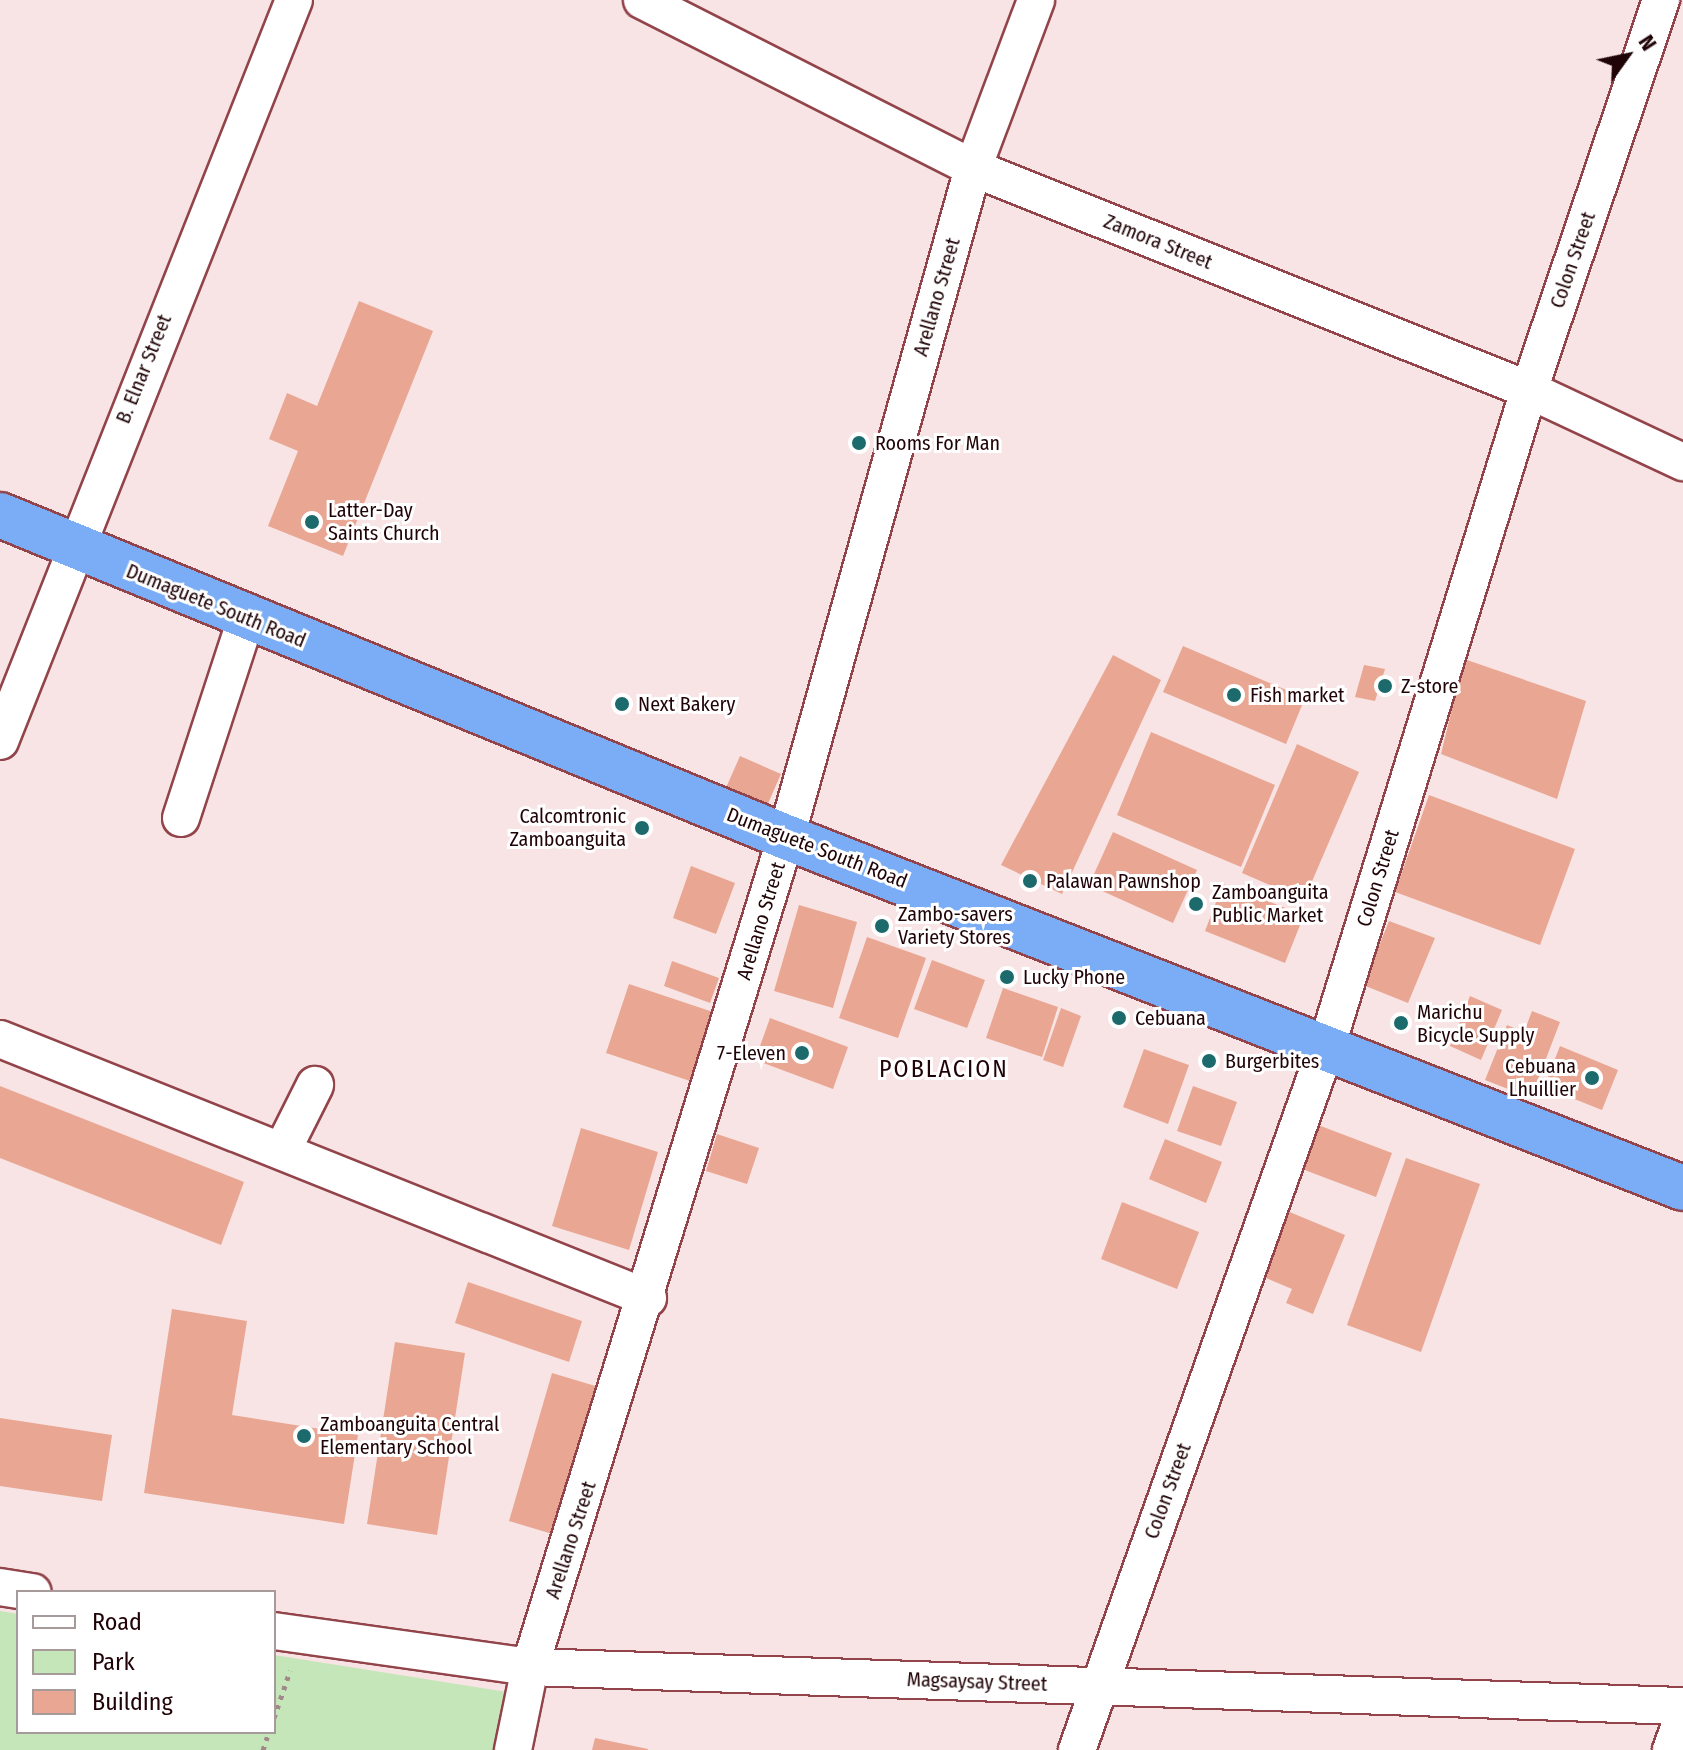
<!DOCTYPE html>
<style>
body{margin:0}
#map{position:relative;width:1683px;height:1750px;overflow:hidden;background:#f8e4e5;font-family:"Fira Sans Condensed",sans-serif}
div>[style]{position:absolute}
.green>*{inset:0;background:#c4e6b8}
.building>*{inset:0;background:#e9a793}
.path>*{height:5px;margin-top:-2.5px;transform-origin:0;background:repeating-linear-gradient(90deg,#a1898b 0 4px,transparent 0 10px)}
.roads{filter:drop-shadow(2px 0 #92444a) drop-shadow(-2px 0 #92444a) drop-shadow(0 2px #92444a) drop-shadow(0 -2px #92444a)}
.minor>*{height:36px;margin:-18px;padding:0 18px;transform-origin:18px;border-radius:18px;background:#fff}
.highway>*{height:44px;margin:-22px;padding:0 22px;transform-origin:22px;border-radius:22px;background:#7aadf6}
.dots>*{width:22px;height:22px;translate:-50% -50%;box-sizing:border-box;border:4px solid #fff;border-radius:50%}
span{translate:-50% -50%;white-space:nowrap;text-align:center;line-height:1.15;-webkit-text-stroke:6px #fff;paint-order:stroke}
.street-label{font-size:20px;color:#200306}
.poi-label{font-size:20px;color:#200306}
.left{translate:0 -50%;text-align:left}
.right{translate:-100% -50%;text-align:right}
.quarter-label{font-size:24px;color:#200306;letter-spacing:2px}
.legend{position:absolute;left:16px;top:1590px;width:260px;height:144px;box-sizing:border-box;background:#fff;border:2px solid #a69a9b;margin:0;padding:10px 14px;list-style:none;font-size:24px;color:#200306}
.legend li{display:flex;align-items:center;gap:16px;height:40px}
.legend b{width:40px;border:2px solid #a69a9b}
.north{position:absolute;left:1587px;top:16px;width:80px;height:80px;-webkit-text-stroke:6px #fff;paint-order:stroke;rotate:57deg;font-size:22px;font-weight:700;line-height:32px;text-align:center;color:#200306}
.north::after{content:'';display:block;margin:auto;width:28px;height:36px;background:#200306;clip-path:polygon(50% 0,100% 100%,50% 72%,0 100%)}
</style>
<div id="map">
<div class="green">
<i style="clip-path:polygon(0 1611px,18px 1614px,18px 1732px,274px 1732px,274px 1655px,532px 1696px,517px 1750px,0 1750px)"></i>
</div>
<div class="building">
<i style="clip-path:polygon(359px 301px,433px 331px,343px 556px,268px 526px,298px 451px,269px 439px,287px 393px,317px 406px)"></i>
<i style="clip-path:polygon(1183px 646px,1305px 698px,1286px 744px,1163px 692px)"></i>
<i style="clip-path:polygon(1113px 655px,1161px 680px,1062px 894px,1001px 865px)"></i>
<i style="clip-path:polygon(1464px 659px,1586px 701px,1557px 799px,1441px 754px)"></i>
<i style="clip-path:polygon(1364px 665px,1385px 669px,1375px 701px,1355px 697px)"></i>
<i style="clip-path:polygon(1151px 732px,1275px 785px,1241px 867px,1117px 815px)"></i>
<i style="clip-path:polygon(1297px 744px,1359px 772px,1304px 900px,1242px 873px)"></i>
<i style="clip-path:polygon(740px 756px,781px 774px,766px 808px,725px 790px)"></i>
<i style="clip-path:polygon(1429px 795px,1575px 849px,1540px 945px,1395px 892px)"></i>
<i style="clip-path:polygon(1113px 832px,1197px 870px,1173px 923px,1089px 885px)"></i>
<i style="clip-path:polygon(691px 866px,735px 883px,716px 934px,673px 918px)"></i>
<i style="clip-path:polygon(1223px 884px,1304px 915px,1285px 963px,1205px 931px)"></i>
<i style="clip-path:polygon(799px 905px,857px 922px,833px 1008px,774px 991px)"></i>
<i style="clip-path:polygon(1389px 921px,1435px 938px,1408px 1003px,1363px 985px)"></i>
<i style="clip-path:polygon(867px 937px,926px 958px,898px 1038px,839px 1018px)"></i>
<i style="clip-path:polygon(932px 960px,985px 980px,967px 1028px,914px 1009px)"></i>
<i style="clip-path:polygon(672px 961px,719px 978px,710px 1003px,664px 986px)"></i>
<i style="clip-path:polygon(629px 984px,713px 1012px,690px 1081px,606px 1053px)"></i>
<i style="clip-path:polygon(1003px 988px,1058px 1007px,1042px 1057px,986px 1038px)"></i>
<i style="clip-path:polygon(1470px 996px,1502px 1010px,1481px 1060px,1450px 1046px)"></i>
<i style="clip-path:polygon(1061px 1008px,1081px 1016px,1063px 1067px,1043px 1060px)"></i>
<i style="clip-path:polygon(1532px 1011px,1560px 1022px,1531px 1098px,1485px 1080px,1507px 1025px,1524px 1032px)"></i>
<i style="clip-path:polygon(770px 1018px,848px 1047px,833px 1089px,755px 1060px)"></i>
<i style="clip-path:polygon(1560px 1046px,1618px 1070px,1602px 1110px,1544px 1087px)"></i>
<i style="clip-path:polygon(1144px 1049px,1189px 1065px,1168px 1124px,1123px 1107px)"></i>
<i style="clip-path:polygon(0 1086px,244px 1182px,221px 1245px,0 1158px)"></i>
<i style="clip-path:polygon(1193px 1086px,1237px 1102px,1221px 1146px,1177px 1131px)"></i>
<i style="clip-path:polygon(1318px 1125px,1392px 1153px,1376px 1197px,1302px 1169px)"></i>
<i style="clip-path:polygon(581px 1128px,658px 1152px,629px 1250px,552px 1226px)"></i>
<i style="clip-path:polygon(717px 1134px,759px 1148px,747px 1184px,706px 1171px)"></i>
<i style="clip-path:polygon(1165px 1139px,1222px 1162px,1206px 1203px,1149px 1179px)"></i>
<i style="clip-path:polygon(1406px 1158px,1480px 1184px,1421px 1352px,1347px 1325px)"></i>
<i style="clip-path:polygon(1122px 1202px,1199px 1232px,1177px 1289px,1101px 1259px)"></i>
<i style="clip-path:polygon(1280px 1208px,1345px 1235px,1313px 1314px,1286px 1303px,1292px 1289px,1254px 1273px)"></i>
<i style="clip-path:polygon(468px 1282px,582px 1321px,569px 1362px,455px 1323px)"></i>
<i style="clip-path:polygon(172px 1309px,247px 1321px,232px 1415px,358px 1435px,344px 1524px,144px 1493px)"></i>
<i style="clip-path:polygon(395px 1342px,465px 1353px,437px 1535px,367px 1524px)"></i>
<i style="clip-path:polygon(552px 1373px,612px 1391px,569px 1539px,509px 1521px)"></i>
<i style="clip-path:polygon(0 1418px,112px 1435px,102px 1501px,0 1486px)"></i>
<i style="clip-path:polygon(595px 1738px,648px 1749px,648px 1750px,592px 1750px)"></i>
</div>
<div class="path">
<i style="left:274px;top:1718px;width:50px;rotate:-71.2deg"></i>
<i style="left:263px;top:1750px;width:19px;rotate:-72deg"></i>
</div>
<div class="roads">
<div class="minor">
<i style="left:642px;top:0;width:371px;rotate:26.9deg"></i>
<i style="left:973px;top:168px;width:599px;rotate:21.77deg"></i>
<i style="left:1529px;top:390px;width:170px;rotate:25.1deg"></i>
<i style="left:0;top:741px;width:797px;rotate:-68.36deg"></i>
<i style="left:181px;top:818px;width:209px;rotate:-71.9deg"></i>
<i style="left:0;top:1039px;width:698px;rotate:21.79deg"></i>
<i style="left:282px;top:1151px;width:74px;rotate:-63.4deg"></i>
<i style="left:0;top:1587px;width:33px;rotate:9deg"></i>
<i style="left:274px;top:1631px;width:259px;rotate:8deg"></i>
<i style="left:530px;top:1667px;width:1154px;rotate:1.94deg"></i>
<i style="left:513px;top:1750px;width:85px;rotate:-78.4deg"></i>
<i style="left:530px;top:1667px;width:869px;rotate:-72.86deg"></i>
<i style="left:786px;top:837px;width:695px;rotate:-74.38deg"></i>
<i style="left:973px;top:168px;width:179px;rotate:-69.4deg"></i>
<i style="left:1077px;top:1750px;width:748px;rotate:-70.47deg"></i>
<i style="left:1327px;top:1045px;width:685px;rotate:-72.86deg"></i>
<i style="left:1529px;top:390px;width:412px;rotate:-71.3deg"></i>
<i style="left:1671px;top:1750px;width:35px;rotate:-70deg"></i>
</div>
<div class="highway">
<i style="left:0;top:515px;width:849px;rotate:22.28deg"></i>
<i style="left:786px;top:837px;width:963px;rotate:21.37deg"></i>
</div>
</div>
<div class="dots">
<i style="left:859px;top:443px;background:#1d6a6c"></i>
<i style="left:312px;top:522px;background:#1d6a6c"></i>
<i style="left:1385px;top:686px;background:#1d6a6c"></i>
<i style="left:1234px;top:695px;background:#1d6a6c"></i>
<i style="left:622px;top:704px;background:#1d6a6c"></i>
<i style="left:642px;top:828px;background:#1d6a6c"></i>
<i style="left:1030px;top:881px;background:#1d6a6c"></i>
<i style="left:1196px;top:904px;background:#1d6a6c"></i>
<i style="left:882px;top:926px;background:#1d6a6c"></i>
<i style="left:1007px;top:977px;background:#1d6a6c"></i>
<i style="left:1119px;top:1018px;background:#1d6a6c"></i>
<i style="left:1401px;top:1023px;background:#1d6a6c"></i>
<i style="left:802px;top:1053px;background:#1d6a6c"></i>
<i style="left:1209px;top:1061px;background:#1d6a6c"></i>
<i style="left:1592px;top:1078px;background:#1d6a6c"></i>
<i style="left:304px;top:1436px;background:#1d6a6c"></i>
</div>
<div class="street-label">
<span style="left:1158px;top:242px;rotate:22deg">Zamora Street</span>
<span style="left:1573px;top:260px;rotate:-71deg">Colon Street</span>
<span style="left:937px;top:297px;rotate:-74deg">Arellano Street</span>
<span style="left:144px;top:369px;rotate:-68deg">B. Elnar Street</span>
<span style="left:216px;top:606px;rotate:22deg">Dumaguete South Road</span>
<span style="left:817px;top:848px;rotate:21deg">Dumaguete South Road</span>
<span style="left:1378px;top:878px;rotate:-73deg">Colon Street</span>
<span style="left:761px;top:921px;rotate:-73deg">Arellano Street</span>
<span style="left:1168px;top:1491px;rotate:-70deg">Colon Street</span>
<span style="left:571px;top:1540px;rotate:-72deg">Arellano Street</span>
<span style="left:977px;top:1682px;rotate:2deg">Magsaysay Street</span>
</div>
<div class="poi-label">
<span class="left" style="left:875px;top:443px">Rooms For Man</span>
<span class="left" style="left:328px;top:522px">Latter-Day<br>Saints Church</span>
<span class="left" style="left:1401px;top:686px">Z-store</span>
<span class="left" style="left:1250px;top:695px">Fish market</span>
<span class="left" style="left:638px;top:704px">Next Bakery</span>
<span class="right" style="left:626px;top:828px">Calcomtronic<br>Zamboanguita</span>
<span class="left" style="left:1046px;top:881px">Palawan Pawnshop</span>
<span class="left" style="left:1212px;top:904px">Zamboanguita<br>Public Market</span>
<span class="left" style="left:898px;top:926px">Zambo-savers<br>Variety Stores</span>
<span class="left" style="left:1023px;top:977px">Lucky Phone</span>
<span class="left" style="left:1417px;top:1024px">Marichu<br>Bicycle Supply</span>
<span class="left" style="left:1135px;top:1018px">Cebuana</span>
<span class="right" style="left:786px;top:1053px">7-Eleven</span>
<span class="left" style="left:1225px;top:1061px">Burgerbites</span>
<span class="right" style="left:1576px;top:1078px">Cebuana<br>Lhuillier</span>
<span class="left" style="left:320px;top:1436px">Zamboanguita Central<br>Elementary School</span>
</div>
<div class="quarter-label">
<span style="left:944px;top:1070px">POBLACION</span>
</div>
<ul class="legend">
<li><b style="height:10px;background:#fff"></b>Road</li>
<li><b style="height:22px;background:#c4e6b8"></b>Park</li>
<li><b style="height:22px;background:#e9a793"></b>Building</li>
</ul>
<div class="north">N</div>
</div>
